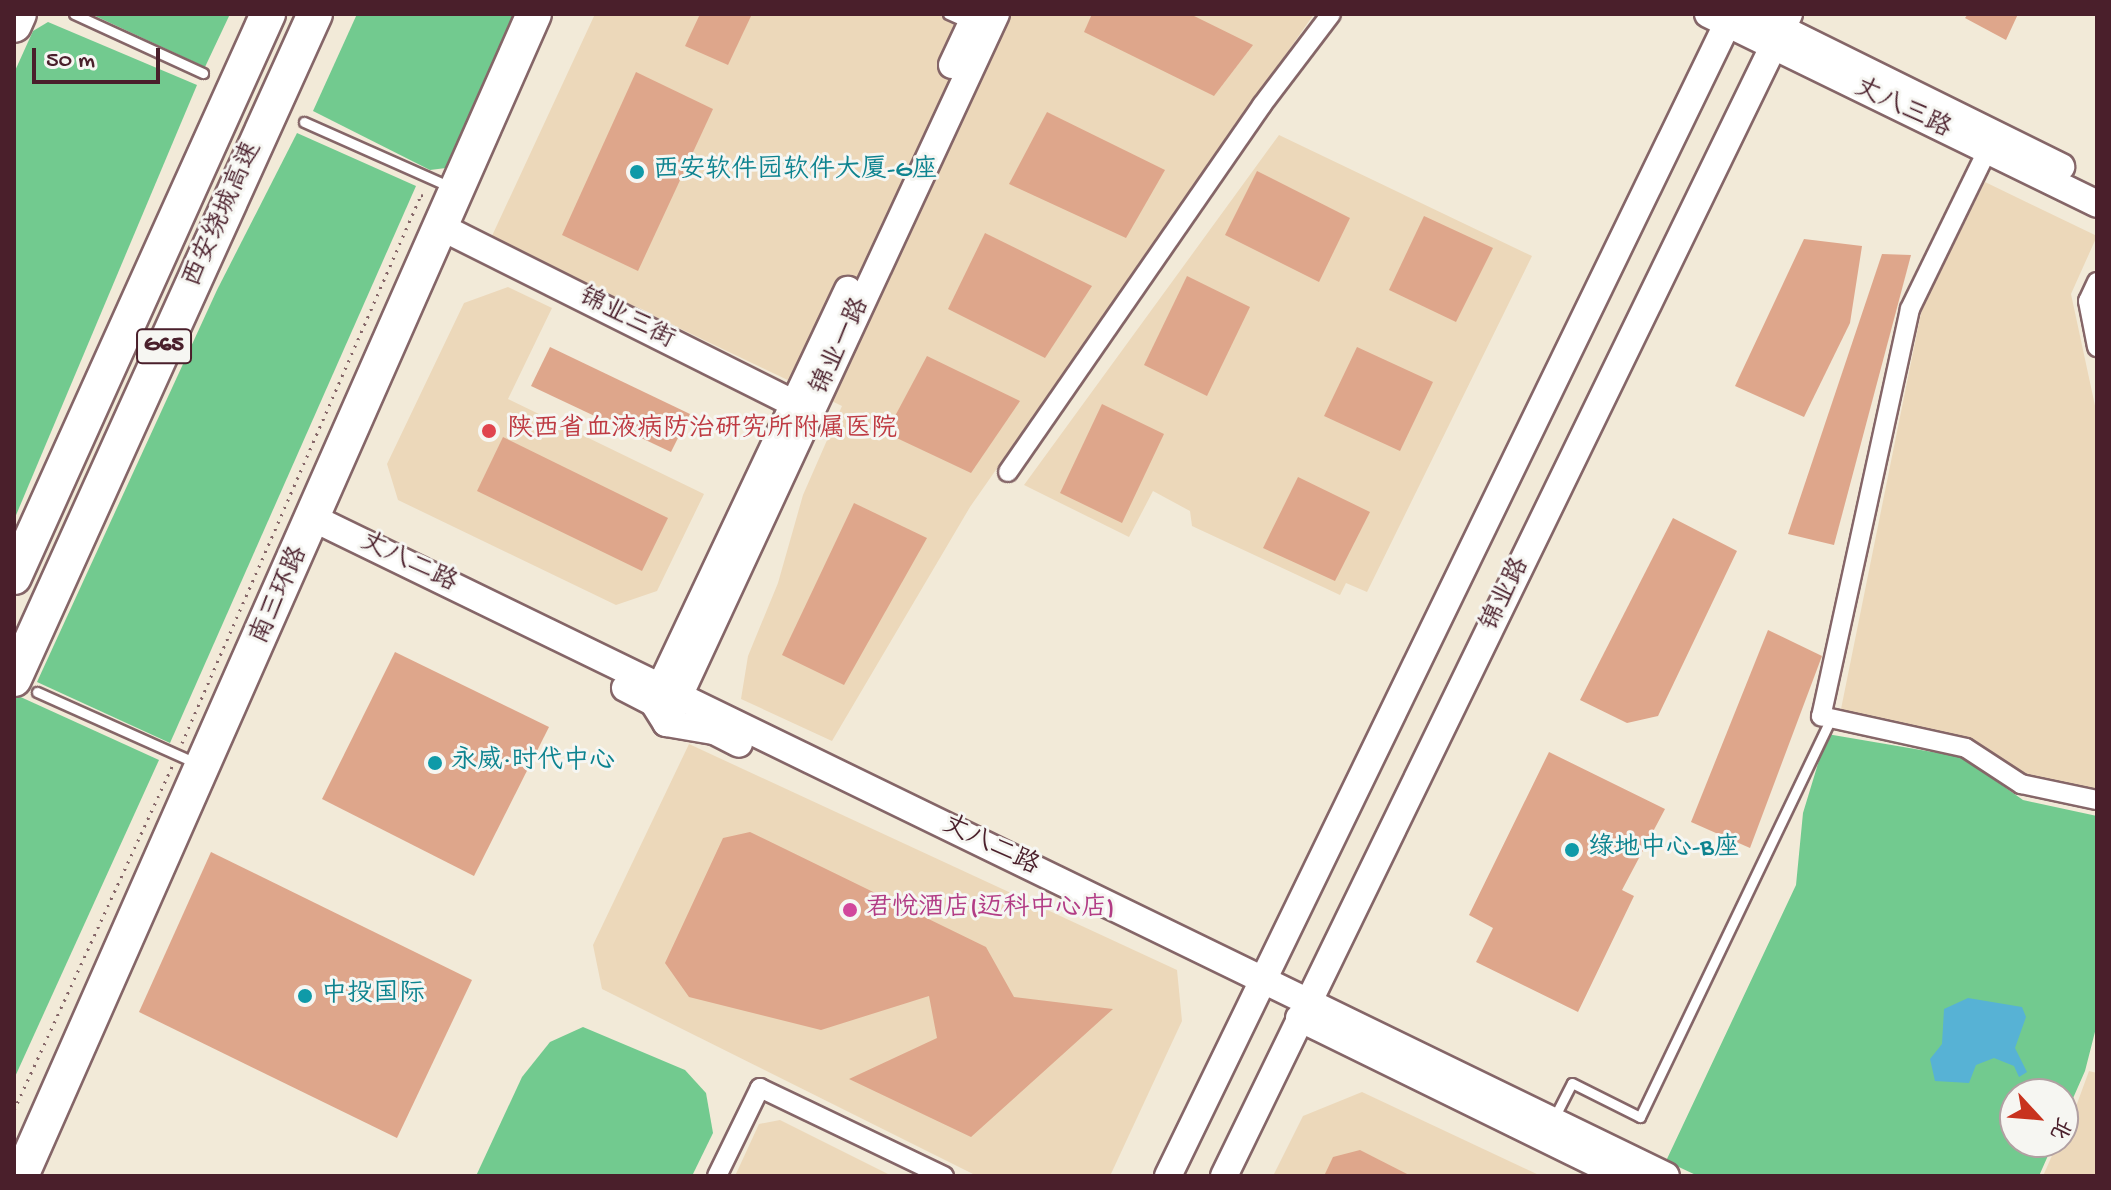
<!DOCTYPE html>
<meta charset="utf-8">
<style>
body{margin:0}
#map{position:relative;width:2111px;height:1190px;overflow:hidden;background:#f2ead8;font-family:"Gochi Hand","LXGW WenKai TC",sans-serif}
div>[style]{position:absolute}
.built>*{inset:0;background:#ecd8ba}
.green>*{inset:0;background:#72ca8f}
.water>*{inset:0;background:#57b2d5}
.building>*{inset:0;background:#dea68b}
.path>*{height:3px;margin-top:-1.5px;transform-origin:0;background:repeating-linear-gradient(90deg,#856668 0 2px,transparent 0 8px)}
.roads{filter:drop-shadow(2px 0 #856668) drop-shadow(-2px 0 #856668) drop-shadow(0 2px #856668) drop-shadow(0 -2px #856668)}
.lane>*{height:9px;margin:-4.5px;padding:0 4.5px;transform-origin:4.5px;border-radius:4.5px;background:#fff}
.street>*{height:18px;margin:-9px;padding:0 9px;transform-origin:9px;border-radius:9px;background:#fff}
.secondary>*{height:26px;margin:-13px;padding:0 13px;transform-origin:13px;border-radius:13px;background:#fff}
.highway>*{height:34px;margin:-17px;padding:0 17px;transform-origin:17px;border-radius:17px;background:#fff}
.dots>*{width:22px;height:22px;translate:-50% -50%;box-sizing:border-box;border:4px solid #f6f6f2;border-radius:50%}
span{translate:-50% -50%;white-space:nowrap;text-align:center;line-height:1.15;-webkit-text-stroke:6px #f6f6f2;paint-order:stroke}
.shield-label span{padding:2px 6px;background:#f6f6f2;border:2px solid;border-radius:6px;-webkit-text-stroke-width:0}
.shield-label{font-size:24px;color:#4a1f2b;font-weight:700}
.street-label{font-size:26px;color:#4a1f2b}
.culture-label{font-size:26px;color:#0d838f}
.left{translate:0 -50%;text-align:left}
.health-label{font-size:26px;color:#be3a42}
.hotel-label{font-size:26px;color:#b23c85}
.frame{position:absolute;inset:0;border:16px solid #4a1f2b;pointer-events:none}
.north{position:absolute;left:1999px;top:1078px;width:80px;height:80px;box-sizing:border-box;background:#f6f6f2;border:2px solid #b1a0a2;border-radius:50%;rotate:116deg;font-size:22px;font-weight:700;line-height:32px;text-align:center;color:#4a1f2b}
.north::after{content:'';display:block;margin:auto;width:28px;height:36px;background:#c8321e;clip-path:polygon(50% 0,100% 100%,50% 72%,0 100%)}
.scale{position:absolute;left:32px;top:48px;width:128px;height:36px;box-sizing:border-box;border:4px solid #4a1f2b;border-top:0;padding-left:10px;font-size:24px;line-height:28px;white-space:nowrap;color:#4a1f2b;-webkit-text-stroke:6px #f6f6f2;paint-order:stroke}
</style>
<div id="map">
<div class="built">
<i style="clip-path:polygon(595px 14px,1314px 14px,970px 507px,832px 741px,741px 699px,748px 656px,778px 583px,803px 495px,842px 406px,491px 238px)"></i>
<i style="clip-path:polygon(1279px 135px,1532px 256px,1367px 592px,1346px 583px,1340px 595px,1192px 526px,1190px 511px,1153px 491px,1129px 537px,1024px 485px)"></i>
<i style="clip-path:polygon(1985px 182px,2097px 236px,2071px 294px,2097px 415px,2097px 794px,2023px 779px,1973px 742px,1840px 714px,1922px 308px)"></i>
<i style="clip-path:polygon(508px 287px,552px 308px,508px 399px,704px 494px,657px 591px,616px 605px,398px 500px,387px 464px,464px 303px)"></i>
<i style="clip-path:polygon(689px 744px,1177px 970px,1182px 1021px,1110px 1176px,977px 1176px,602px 989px,593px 945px)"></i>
<i style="clip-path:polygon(2089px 1071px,2097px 1073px,2097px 1176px,2043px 1176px,2058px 1142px,2063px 1142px)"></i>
<i style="clip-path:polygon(1362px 1092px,1541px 1176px,1273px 1176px,1303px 1116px)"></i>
<i style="clip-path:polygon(780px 1120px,892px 1176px,735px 1176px,759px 1124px)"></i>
</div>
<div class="green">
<i style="clip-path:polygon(91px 14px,230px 14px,205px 67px)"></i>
<i style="clip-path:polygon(357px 14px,516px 14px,446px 168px,430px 170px,313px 111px)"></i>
<i style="clip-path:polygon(48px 22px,197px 85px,14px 520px,14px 73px,33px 31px)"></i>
<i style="clip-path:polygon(297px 133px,416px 186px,170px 743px,37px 682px,217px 290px)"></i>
<i style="clip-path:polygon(14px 694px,159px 760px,14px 1079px)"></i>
<i style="clip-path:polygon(1827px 734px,1962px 757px,2023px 800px,2097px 816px,2097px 1024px,2085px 1071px,2063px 1121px,2063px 1094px,2015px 1094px,2015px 1142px,2054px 1142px,2039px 1176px,1698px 1176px,1666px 1161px,1796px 885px,1803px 813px)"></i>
<i style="clip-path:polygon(583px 1027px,685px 1070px,706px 1093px,713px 1133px,692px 1176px,476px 1176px,522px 1077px,550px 1042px)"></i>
</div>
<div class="water">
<i style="clip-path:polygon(1968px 998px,2022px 1007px,2026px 1017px,2015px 1048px,2027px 1072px,2019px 1077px,2014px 1066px,1994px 1058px,1976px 1065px,1969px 1083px,1935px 1081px,1930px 1059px,1942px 1044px,1944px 1009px)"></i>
</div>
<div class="building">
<i style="clip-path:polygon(700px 14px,752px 14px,728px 65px,685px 46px)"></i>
<i style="clip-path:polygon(1092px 14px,1190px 14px,1253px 45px,1214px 96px,1084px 32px)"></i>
<i style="clip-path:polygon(1968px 14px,2018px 14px,2006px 40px,1965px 18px)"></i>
<i style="clip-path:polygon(636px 72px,713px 109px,638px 271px,562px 235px)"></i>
<i style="clip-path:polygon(1047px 112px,1165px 170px,1126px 238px,1009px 184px)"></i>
<i style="clip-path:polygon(1257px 171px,1350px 218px,1319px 282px,1225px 235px)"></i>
<i style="clip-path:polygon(1424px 216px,1493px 248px,1456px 322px,1389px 290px)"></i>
<i style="clip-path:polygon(985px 233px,1092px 286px,1045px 358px,948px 309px)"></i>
<i style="clip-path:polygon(1804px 239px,1862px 246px,1850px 323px,1804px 417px,1735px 386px)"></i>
<i style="clip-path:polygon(1882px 254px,1911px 255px,1834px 545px,1788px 534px)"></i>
<i style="clip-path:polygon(1187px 276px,1250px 307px,1207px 396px,1144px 365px)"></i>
<i style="clip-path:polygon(550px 347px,690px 414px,671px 452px,531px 386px)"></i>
<i style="clip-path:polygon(1357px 347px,1433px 382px,1400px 451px,1324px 416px)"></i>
<i style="clip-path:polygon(927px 356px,1020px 401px,971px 473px,886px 433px)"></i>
<i style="clip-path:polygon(1102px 404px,1164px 434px,1122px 523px,1060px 493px)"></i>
<i style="clip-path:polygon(503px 437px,668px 518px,642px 571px,477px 491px)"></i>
<i style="clip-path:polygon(1298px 477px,1370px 512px,1335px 581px,1263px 548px)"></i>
<i style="clip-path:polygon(854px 503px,927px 538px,844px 685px,782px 655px)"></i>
<i style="clip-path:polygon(1673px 518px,1737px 551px,1658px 716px,1627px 723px,1580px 700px)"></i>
<i style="clip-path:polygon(1768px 630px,1822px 656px,1750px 848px,1691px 822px)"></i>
<i style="clip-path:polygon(395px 652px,549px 727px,474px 876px,322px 799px)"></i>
<i style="clip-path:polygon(1549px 752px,1665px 809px,1622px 890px,1634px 896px,1578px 1012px,1476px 962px,1493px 928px,1469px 915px)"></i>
<i style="clip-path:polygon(750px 832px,986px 947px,1014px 997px,1113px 1009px,971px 1137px,849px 1079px,937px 1038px,929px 996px,821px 1030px,689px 997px,665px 963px,723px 838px)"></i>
<i style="clip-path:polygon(211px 852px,472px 980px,397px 1138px,139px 1012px)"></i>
<i style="clip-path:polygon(1360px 1150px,1411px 1176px,1324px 1176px,1333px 1157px)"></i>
</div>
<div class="path">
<i style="left:182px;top:743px;width:598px;rotate:-66.44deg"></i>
<i style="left:421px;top:195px;width:6px;rotate:18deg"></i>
<i style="left:14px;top:1110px;width:381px;rotate:-65.3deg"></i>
</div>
<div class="roads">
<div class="lane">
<i style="left:74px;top:14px;width:142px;rotate:24.6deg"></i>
<i style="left:948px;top:14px;width:22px;rotate:24deg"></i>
<i style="left:304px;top:122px;width:161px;rotate:23.9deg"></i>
<i style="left:37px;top:692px;width:176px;rotate:24.1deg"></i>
<i style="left:1554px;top:1118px;width:39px;rotate:-63deg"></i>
<i style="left:1572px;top:1083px;width:76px;rotate:26.6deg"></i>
<i style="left:1640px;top:1117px;width:441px;rotate:-64.4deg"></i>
</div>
<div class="street">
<i style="left:1987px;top:151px;width:176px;rotate:116deg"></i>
<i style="left:1910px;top:309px;width:417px;rotate:102.3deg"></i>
<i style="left:1821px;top:716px;width:148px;rotate:12.4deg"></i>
<i style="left:1966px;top:748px;width:66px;rotate:33.2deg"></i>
<i style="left:2021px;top:784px;width:78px;rotate:11.9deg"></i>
<i style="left:2097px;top:282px;width:21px;rotate:115deg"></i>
<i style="left:2088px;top:301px;width:47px;rotate:78.9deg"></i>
<i style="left:1008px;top:472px;width:446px;rotate:-55.3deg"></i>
<i style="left:1262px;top:105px;width:114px;rotate:-52.8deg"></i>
<i style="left:717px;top:1176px;width:98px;rotate:-64deg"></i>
<i style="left:760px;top:1088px;width:204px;rotate:25.6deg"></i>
</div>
<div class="secondary">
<i style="left:1708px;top:14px;width:433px;rotate:26deg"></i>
<i style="left:1752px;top:14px;width:345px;rotate:26.3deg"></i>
<i style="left:952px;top:65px;width:56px;rotate:-64.8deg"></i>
<i style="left:441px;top:227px;width:413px;rotate:26.6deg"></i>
<i style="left:315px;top:519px;width:1502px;rotate:25.93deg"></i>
<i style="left:625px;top:688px;width:31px;rotate:27deg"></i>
<i style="left:653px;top:702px;width:25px;rotate:58deg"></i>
<i style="left:666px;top:723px;width:49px;rotate:9.5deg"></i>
<i style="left:714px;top:731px;width:28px;rotate:27deg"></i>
<i style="left:653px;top:702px;width:456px;rotate:-64.7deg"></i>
<i style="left:673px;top:709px;width:766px;rotate:-65.07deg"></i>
<i style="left:1299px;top:1018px;width:359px;rotate:26.1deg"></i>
<i style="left:1168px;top:1176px;width:1292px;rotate:-64.11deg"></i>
<i style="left:1224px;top:1176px;width:1292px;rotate:-64.07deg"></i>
</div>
<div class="highway">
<i style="left:14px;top:25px;width:12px;rotate:-66deg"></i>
<i style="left:14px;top:577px;width:618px;rotate:-65.72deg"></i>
<i style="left:14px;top:679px;width:730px;rotate:-65.65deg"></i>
<i style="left:21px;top:1176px;width:1270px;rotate:-66.18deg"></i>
</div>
</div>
<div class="dots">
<i style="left:637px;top:172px;background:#0f9aa8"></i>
<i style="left:489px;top:431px;background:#e0444e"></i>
<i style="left:435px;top:763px;background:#0f9aa8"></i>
<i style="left:1572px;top:850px;background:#0f9aa8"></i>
<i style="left:850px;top:910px;background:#d1479c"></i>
<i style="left:305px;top:996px;background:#0f9aa8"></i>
</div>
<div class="shield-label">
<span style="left:164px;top:346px">G65</span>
</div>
<div class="street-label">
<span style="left:1902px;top:110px;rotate:26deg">丈八三路</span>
<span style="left:224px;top:215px;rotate:-66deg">西安绕城高速</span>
<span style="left:626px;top:320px;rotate:27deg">锦业三街</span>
<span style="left:842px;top:347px;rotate:-65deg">锦业一路</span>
<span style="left:408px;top:564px;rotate:26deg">丈八二路</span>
<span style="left:1507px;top:595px;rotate:-64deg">锦业路</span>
<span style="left:281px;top:596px;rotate:-66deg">南三环路</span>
<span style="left:990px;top:847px;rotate:26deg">丈八二路</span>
</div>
<div class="culture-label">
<span class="left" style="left:653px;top:172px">西安软件园软件大厦-G座</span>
<span class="left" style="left:451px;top:763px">永威·时代中心</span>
<span class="left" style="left:1588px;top:850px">绿地中心-B座</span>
<span class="left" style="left:321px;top:996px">中投国际</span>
</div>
<div class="health-label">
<span class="left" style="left:507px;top:431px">陕西省血液病防治研究所附属医院</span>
</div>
<div class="hotel-label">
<span class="left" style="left:866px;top:910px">君悦酒店(迈科中心店)</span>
</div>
<div class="frame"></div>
<div class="north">北</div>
<div class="scale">50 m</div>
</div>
